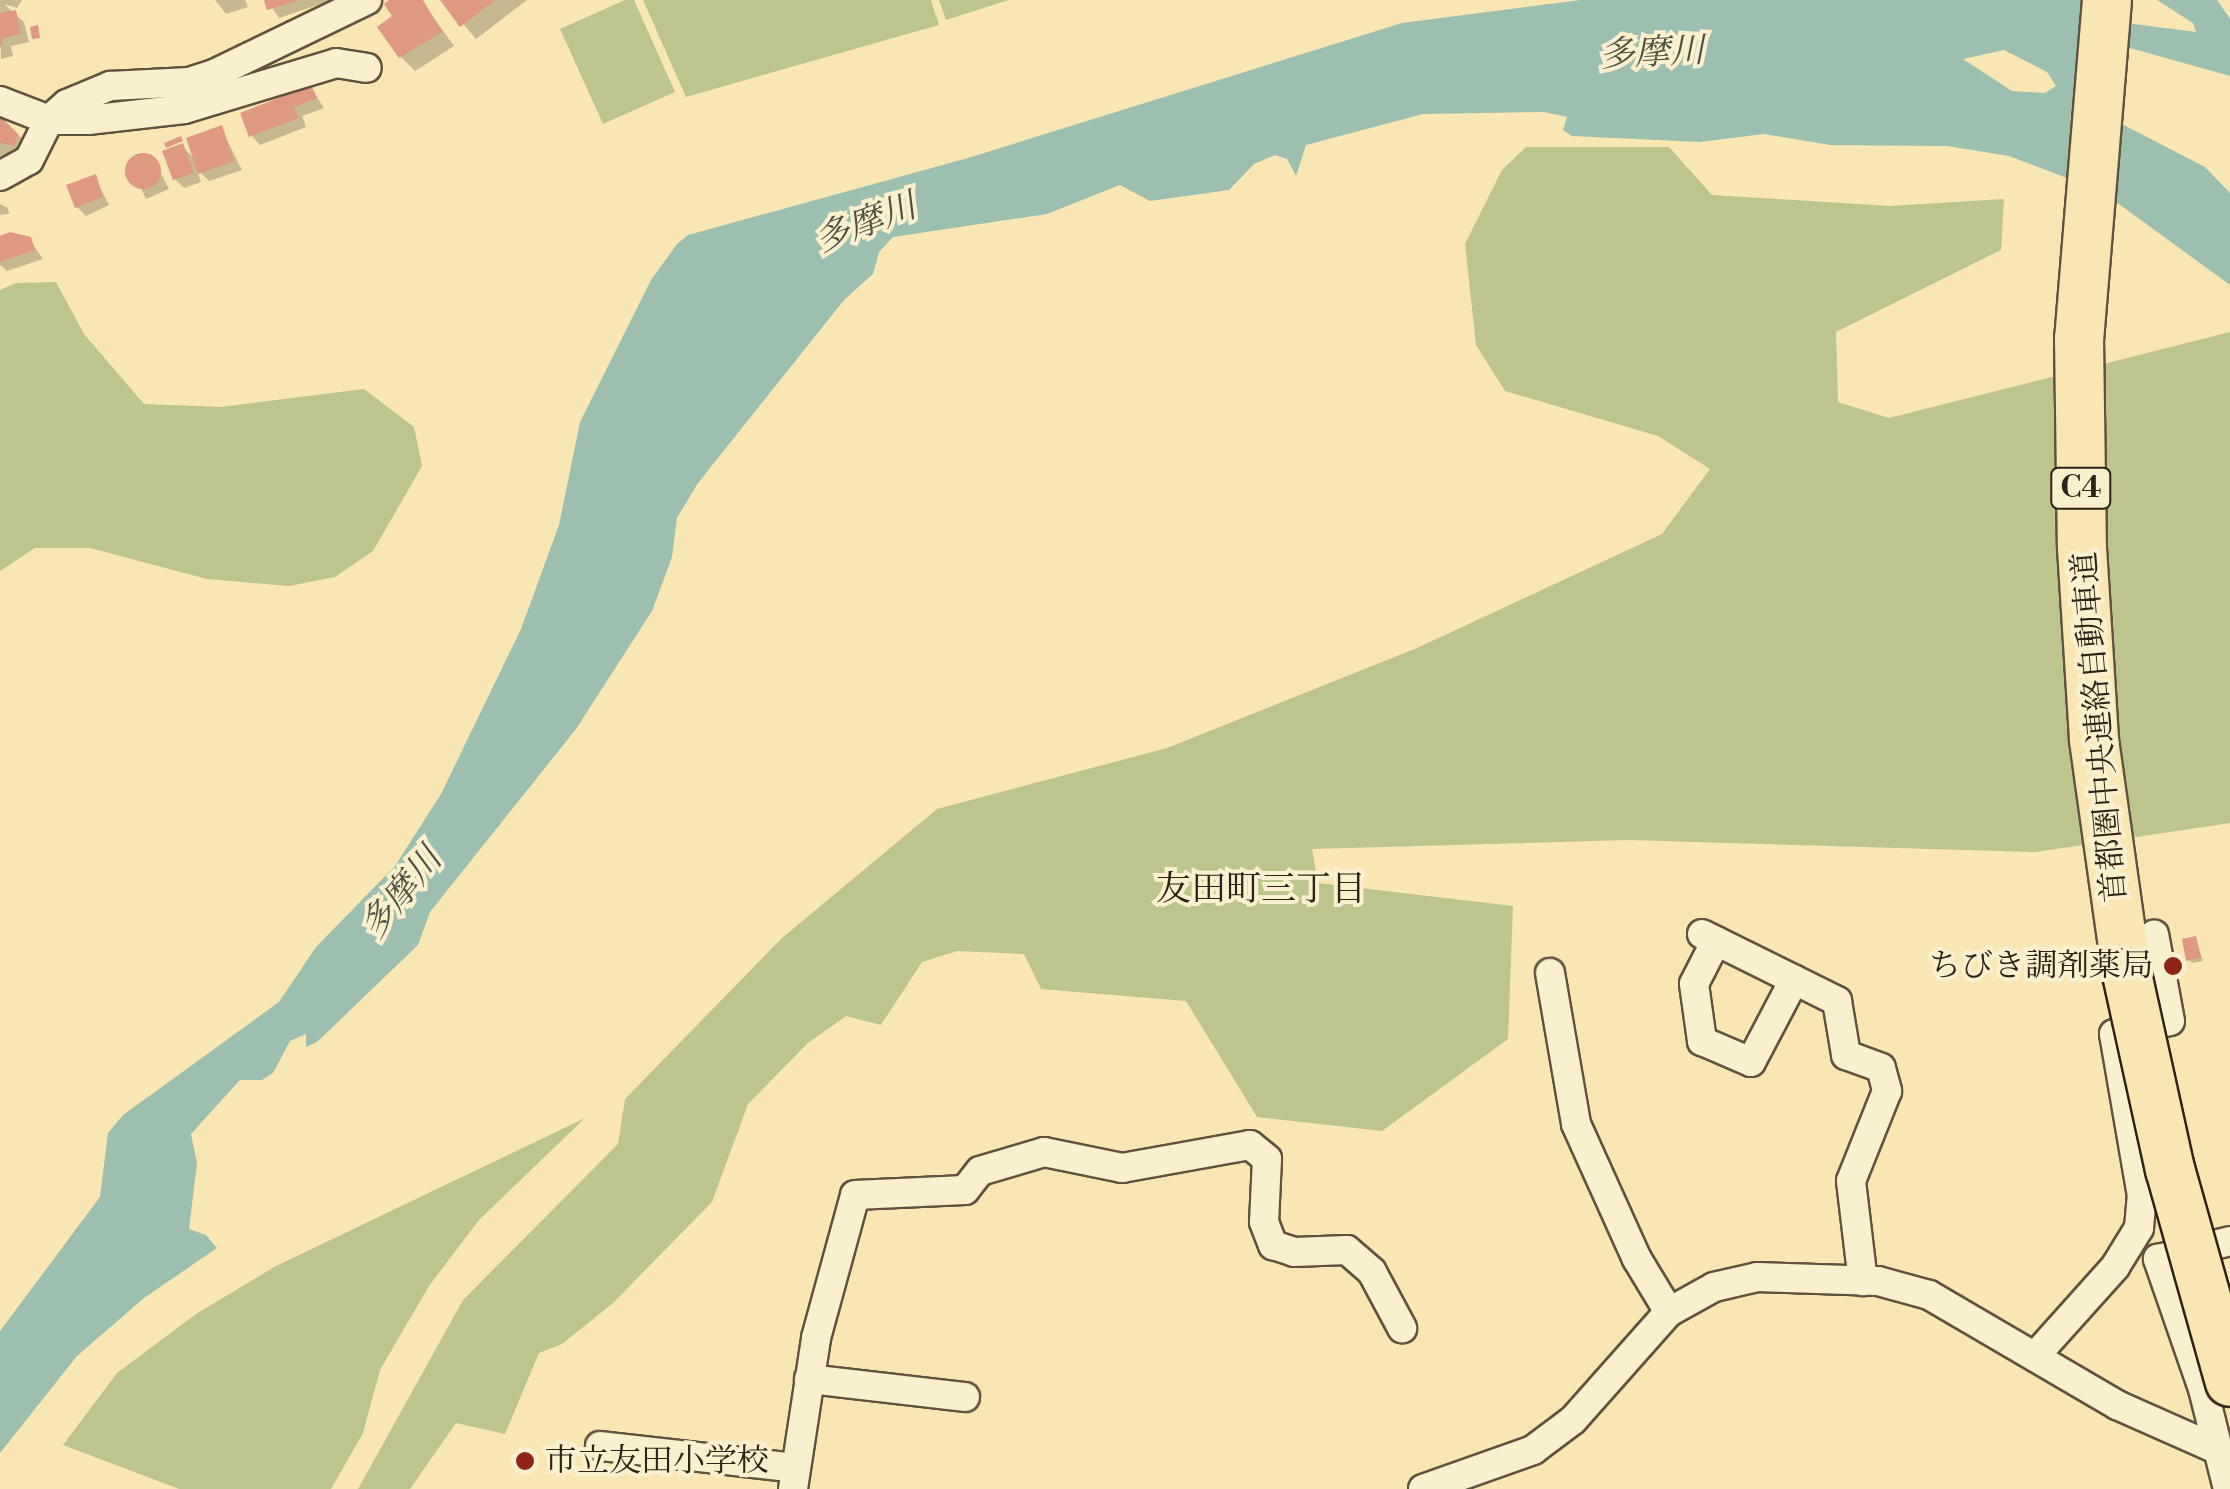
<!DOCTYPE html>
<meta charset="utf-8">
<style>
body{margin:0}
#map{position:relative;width:2230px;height:1489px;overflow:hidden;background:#f8e6b3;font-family:"Libre Bodoni","Noto Serif JP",serif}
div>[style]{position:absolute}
.green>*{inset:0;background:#bdc58c}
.water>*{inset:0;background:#9dbfaf}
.shadow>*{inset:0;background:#0003}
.building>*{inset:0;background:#de9980}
.round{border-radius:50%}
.roads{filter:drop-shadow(2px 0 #60523e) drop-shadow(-2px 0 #60523e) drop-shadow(0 2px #60523e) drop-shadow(0 -2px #60523e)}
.minor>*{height:28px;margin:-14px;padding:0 14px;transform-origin:14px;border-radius:14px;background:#faefce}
.motorway>*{height:48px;margin:-24px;padding:0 24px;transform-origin:24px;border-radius:24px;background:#f8e6b3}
.bridges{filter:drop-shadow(2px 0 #2e2117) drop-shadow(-2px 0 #2e2117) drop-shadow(0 2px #2e2117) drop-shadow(0 -2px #2e2117)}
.motorway-bridge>*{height:48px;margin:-24px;padding:0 24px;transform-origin:24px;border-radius:24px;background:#f8e6b3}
.dots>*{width:28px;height:28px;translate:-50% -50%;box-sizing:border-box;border:5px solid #faefce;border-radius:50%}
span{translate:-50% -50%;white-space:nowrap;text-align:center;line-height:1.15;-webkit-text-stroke:8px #faefce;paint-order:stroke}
.shield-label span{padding:2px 8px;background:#faefce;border:2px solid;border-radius:8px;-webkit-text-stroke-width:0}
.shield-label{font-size:30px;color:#2e2117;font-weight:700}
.street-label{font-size:32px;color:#2e2117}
.poi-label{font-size:32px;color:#2e2117}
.right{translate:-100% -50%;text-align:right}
.left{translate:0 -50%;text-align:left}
.water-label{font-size:35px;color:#4f5045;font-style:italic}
.neighbourhood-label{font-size:35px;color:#2e2117}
</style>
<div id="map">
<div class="green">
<i style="clip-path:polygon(625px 0,634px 0,675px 92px,603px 124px,560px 29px)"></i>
<i style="clip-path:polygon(643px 0,931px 0,939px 25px,686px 97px)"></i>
<i style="clip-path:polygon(939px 0,1009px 0,946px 20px)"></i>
<i style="clip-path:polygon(1526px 147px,1669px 147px,1712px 195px,1889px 206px,2004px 199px,2001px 250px,1836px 332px,1838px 402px,1889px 418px,2230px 332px,2230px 823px,2036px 852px,1629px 840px,1312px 849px,1318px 883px,1513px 906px,1508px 1039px,1382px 1131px,1257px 1117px,1186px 1001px,1041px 989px,1024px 954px,957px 951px,922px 962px,881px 1025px,846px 1016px,808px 1043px,748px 1104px,712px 1202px,613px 1303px,562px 1344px,539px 1353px,505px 1434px,456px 1423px,410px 1489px,358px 1489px,463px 1300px,618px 1144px,625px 1099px,782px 938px,937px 809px,1167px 748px,1417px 648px,1662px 534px,1710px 469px,1658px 436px,1505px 391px,1476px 345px,1465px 244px,1502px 170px)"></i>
<i style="clip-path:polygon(56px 282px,84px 334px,144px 404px,221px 407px,364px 389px,414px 427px,422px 466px,373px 551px,335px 577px,289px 586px,207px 579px,90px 548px,35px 548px,0 571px,0 290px,16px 283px)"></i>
<i style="clip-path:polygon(585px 1118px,479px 1220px,429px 1286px,380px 1370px,363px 1433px,331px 1489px,179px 1489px,63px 1445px,117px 1373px,196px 1314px,276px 1266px)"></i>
</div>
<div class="water">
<i style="clip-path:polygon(evenodd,1580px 0,2125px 0,2126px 23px,2196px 32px,2193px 23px,2157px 0,2217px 0,2230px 19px,2230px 76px,2123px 46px,2112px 119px,2205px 167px,2230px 193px,2230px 285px,2101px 191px,2009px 156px,1947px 146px,1830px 145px,1764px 134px,1700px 142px,1572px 136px,1563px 130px,1567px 117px,1544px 112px,1423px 114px,1306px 145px,1296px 176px,1287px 159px,1275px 155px,1254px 164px,1229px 190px,1150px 201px,1120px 185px,1047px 214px,893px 237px,879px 252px,873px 274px,844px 300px,698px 483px,677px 518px,672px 557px,652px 611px,576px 729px,430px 912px,418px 945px,317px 1042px,306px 1047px,306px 1034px,290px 1041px,273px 1073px,262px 1080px,240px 1080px,191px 1134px,197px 1163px,189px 1229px,206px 1235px,217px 1248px,144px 1298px,77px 1356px,0 1453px,0 1331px,100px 1197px,108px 1133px,123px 1115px,279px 1002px,316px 947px,395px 866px,441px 794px,521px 629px,559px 525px,580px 422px,651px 280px,677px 244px,688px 235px,968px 158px,1402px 23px,1580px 0,2004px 50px,2047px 72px,2056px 86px,2045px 93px,2012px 91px,1963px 59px,2004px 50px)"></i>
</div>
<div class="shadow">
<i style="clip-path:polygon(0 0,22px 0,17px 8px,4px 4px,24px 22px,29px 42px,11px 46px,13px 56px,1px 59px)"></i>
<i style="clip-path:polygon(215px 0,245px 0,248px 7px,226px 14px)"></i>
<i style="clip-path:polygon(267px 0,333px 0,279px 18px)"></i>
<i style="clip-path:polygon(393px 0,421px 0,454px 46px,415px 71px,401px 57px)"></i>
<i style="clip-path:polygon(443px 0,527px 0,476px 39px)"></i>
<i style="clip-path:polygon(311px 88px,324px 108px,302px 116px,306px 127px,260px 145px,252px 136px)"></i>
<i style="clip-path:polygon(0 119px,23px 139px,29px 159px,0 156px)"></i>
<i style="clip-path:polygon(221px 128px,242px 170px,209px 181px,196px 168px,201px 182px,184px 188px,175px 179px,182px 146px,196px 160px)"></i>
<i style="clip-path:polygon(151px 154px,169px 189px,146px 199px,128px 160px)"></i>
<i style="clip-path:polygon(95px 177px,109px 205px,86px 216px,77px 207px)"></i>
<i style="clip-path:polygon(0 204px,8px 208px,9px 214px,0 215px)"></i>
<i style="clip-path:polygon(0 238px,29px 239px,43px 259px,7px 271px,0 265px)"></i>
<i style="clip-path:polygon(2195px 939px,2203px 961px,2192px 963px,2188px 959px)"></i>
</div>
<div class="building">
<i style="clip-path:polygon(264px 0,297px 0,297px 1px,267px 10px)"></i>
<i style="clip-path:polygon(389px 0,423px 0,442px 32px,399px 58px,377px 27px,392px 16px,384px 4px)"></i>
<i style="clip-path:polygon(440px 0,495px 0,460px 27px)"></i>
<i style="clip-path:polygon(16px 10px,21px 34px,3px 38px,0 49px,0 13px)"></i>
<i style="clip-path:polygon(38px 25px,40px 38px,32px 39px,30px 27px)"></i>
<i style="clip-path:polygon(311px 85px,317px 98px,294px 107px,299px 118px,249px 137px,240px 113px)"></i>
<i style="clip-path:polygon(0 116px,18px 134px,15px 146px,0 143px)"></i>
<i style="clip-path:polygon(222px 125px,234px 161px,198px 174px,186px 138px)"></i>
<i style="clip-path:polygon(181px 136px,183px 141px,166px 148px,164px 143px)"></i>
<i style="clip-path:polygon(183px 143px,194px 173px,173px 180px,162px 151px)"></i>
<i class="round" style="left:125px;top:153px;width:36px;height:36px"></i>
<i style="clip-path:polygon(96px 174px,103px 197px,75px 208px,66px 185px)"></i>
<i style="clip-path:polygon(10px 232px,31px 237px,35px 250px,0 262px,0 236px)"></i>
<i style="clip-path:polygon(2196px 936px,2201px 957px,2186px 961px,2182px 939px)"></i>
</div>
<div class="roads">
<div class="minor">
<i style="left:0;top:101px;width:53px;rotate:21.2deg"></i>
<i style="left:49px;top:120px;width:39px"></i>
<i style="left:88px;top:120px;width:97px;rotate:-6.5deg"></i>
<i style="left:184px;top:109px;width:159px;rotate:-16.8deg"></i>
<i style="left:336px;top:63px;width:31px;rotate:9deg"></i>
<i style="left:0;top:176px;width:33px;rotate:-29deg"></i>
<i style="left:29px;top:160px;width:45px;rotate:-63.4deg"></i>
<i style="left:49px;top:120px;width:24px;rotate:-42deg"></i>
<i style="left:67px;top:104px;width:47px;rotate:-22.7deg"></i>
<i style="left:110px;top:86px;width:79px;rotate:-2.9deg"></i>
<i style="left:189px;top:82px;width:26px;rotate:-18deg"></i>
<i style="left:214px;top:74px;width:170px;rotate:-25.8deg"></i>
<i style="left:1702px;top:934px;width:151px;rotate:26.4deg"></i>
<i style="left:1837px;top:1001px;width:55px;rotate:80.5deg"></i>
<i style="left:1846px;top:1055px;width:37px;rotate:20deg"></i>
<i style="left:1881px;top:1068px;width:24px;rotate:75deg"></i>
<i style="left:1887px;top:1091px;width:97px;rotate:111.8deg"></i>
<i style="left:1851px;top:1181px;width:101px;rotate:83.2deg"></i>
<i style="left:1716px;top:941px;width:48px;rotate:117.1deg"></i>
<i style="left:1694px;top:984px;width:58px;rotate:82deg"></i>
<i style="left:1702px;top:1041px;width:53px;rotate:23.2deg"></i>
<i style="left:1751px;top:1062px;width:93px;rotate:-62.3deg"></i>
<i style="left:1550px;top:973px;width:153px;rotate:80.2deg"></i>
<i style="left:1576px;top:1124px;width:148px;rotate:65.7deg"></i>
<i style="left:1637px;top:1259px;width:62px;rotate:58.9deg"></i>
<i style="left:2037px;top:1354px;width:117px;rotate:-48.1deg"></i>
<i style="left:2115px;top:1267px;width:46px;rotate:-58.4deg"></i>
<i style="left:2139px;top:1228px;width:32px;rotate:-85deg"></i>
<i style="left:2142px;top:1196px;width:164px;rotate:-99.8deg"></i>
<i style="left:2114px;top:1034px;width:57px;rotate:-13.1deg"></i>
<i style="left:2170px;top:1021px;width:88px;rotate:-100.4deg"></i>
<i style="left:809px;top:1379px;width:157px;rotate:6.6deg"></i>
<i style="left:600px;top:1446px;width:196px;rotate:6.4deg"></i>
<i style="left:793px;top:1489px;width:153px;rotate:-81.3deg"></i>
<i style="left:816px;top:1338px;width:148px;rotate:-74.7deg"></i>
<i style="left:855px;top:1195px;width:110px;rotate:-2.6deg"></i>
<i style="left:965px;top:1190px;width:24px;rotate:-52deg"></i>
<i style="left:980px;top:1171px;width:67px;rotate:-16.5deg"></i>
<i style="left:1044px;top:1152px;width:80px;rotate:11.6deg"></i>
<i style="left:1122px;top:1168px;width:130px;rotate:-10.2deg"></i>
<i style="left:1250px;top:1145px;width:22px;rotate:39deg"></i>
<i style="left:1267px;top:1159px;width:63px;rotate:92.7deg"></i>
<i style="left:1264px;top:1222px;width:25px;rotate:69deg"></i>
<i style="left:1273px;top:1245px;width:22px;rotate:18deg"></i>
<i style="left:1294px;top:1252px;width:53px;rotate:-2.2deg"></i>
<i style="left:1347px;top:1250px;width:33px;rotate:41deg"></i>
<i style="left:1372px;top:1272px;width:64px;rotate:61.8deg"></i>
<i style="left:1423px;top:1489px;width:117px;rotate:-19.5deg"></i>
<i style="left:1533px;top:1450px;width:50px;rotate:-36.9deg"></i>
<i style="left:1573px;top:1420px;width:144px;rotate:-48.4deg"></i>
<i style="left:1669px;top:1312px;width:51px;rotate:-29.1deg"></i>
<i style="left:1714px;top:1287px;width:44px;rotate:-13.1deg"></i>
<i style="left:1757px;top:1277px;width:121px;rotate:1.9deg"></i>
<i style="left:1878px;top:1281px;width:53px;rotate:15.4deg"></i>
<i style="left:1929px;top:1295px;width:218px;rotate:30.3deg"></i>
<i style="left:2117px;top:1405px;width:124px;rotate:23.9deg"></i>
<i style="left:2228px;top:1489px;width:103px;rotate:-104deg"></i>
<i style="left:2203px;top:1389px;width:138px;rotate:-109.1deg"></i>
<i style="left:2158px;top:1259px;width:74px;rotate:-14deg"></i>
</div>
<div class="motorway">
<i style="left:2107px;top:0;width:339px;rotate:94.7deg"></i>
<i style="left:2079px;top:338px;width:210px;rotate:89.2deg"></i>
<i style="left:2082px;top:548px;width:192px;rotate:86.4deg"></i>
<i style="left:2094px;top:740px;width:236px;rotate:82deg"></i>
</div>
</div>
<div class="bridges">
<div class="motorway-bridge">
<i style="left:2127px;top:974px;width:200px;rotate:77.6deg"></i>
<i style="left:2170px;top:1169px;width:221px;rotate:74.3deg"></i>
</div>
</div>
<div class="dots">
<i style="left:2173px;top:966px;background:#8f2418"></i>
<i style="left:525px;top:1461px;background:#8f2418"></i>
</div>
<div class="shield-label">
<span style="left:2081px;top:488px">C4</span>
</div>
<div class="street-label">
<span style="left:2100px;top:727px;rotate:-95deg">首都圏中央連絡自動車道</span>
</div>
<div class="poi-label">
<span class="right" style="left:2153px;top:966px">ちびき調剤薬局</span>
<span class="left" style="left:545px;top:1461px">市立友田小学校</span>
</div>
<div class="water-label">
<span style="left:1652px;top:54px;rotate:-3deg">多摩川</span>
<span style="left:866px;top:224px;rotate:-21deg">多摩川</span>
<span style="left:402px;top:894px;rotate:-51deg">多摩川</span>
</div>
<div class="neighbourhood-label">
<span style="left:1261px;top:890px">友田町三丁目</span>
</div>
</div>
